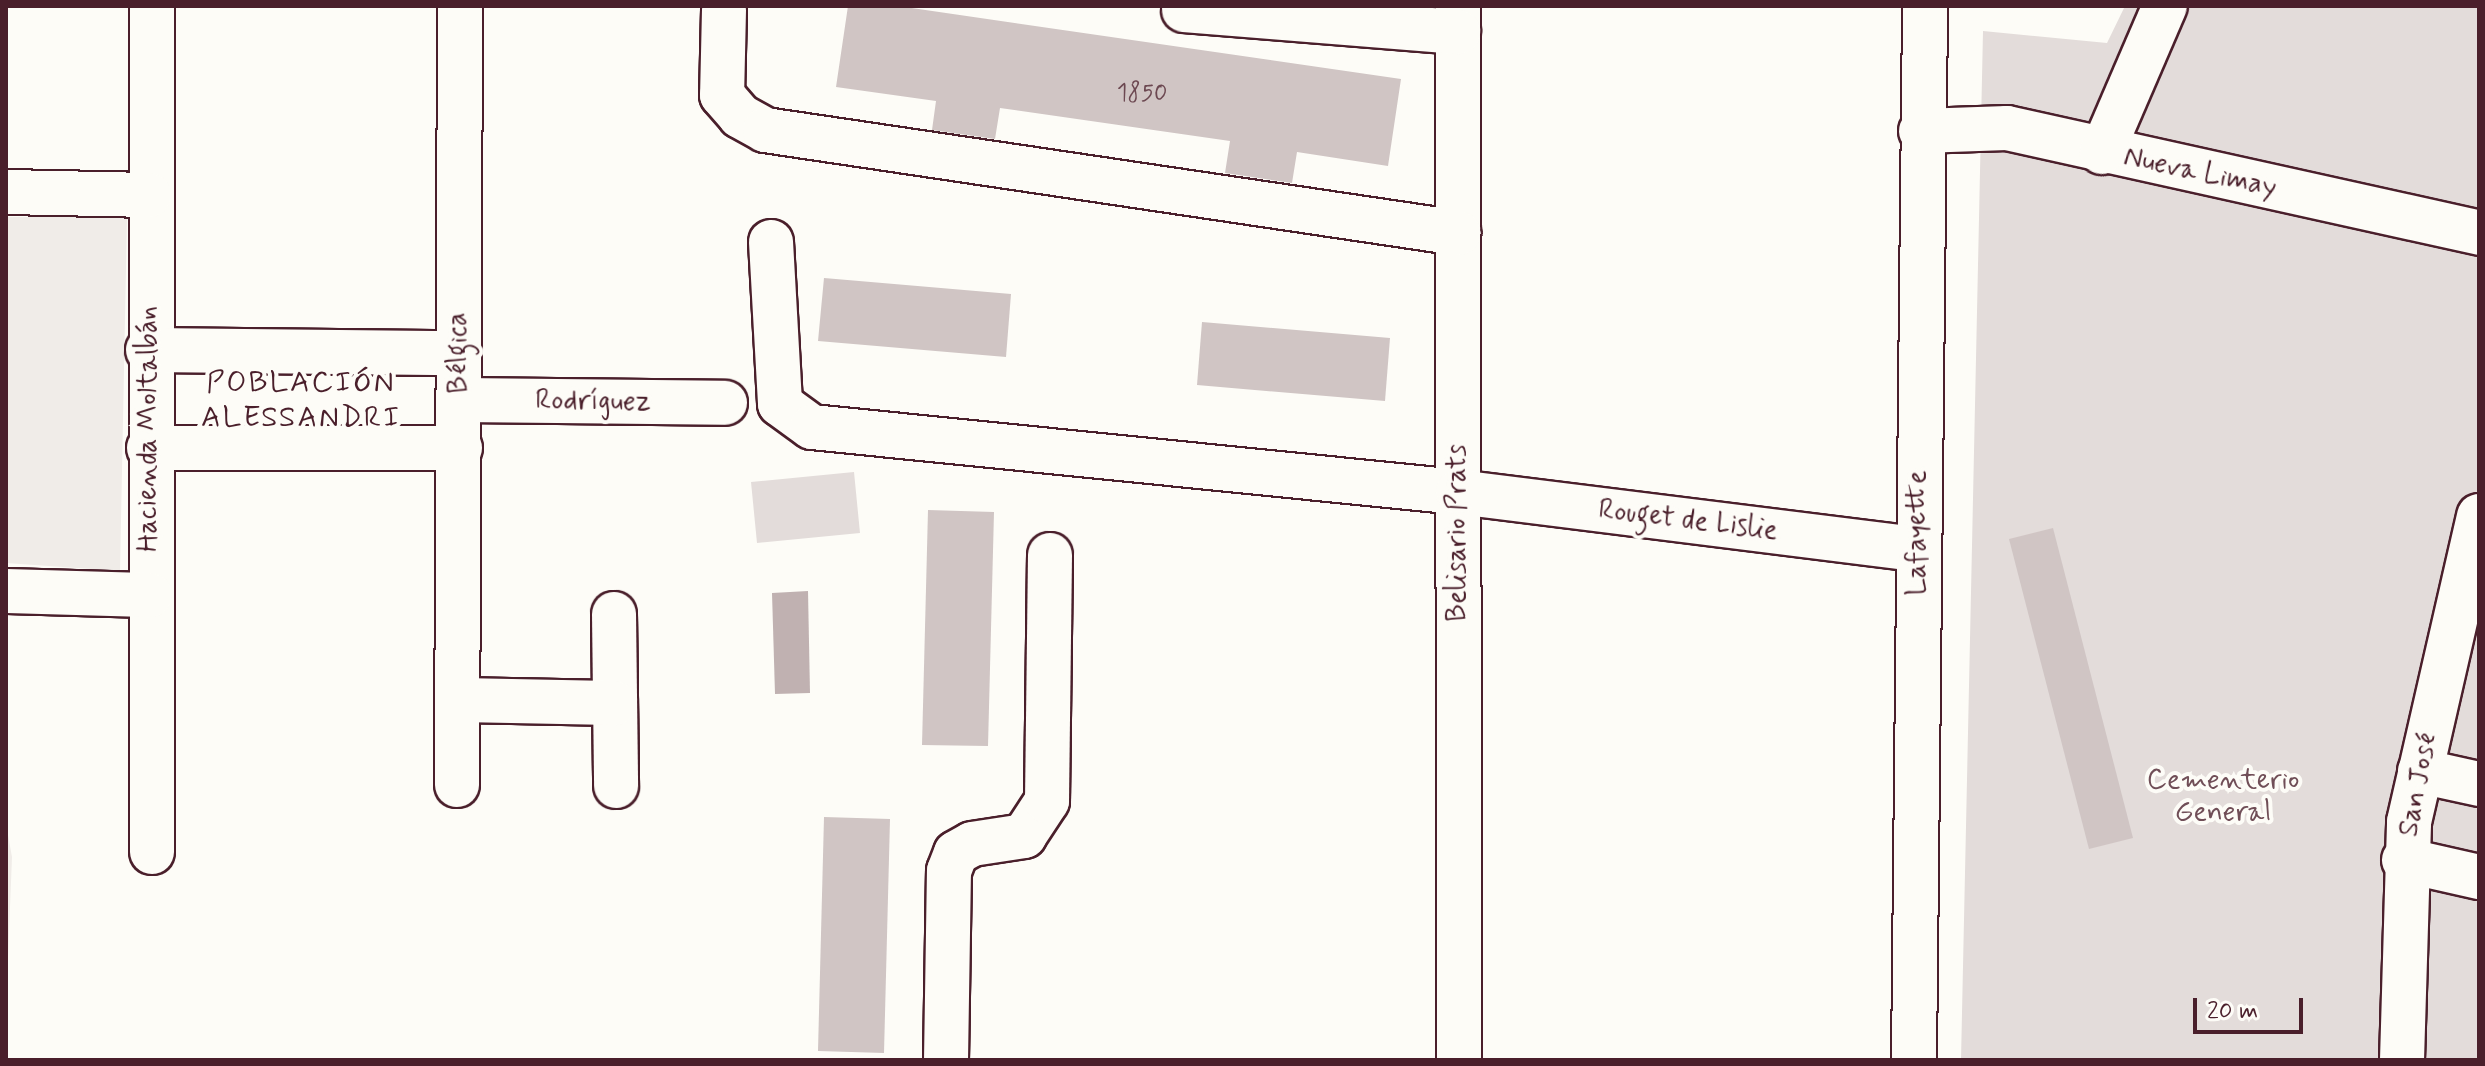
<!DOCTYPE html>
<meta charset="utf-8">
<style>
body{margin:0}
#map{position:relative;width:2485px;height:1066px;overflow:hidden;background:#fdfcf7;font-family:Mynerve,sans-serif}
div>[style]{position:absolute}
.built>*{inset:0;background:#f0ece8}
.green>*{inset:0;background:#e3dcda}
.water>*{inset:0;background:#c0b1b1}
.building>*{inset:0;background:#d0c5c4}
.roads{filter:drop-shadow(2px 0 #4a1f2b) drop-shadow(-2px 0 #4a1f2b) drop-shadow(0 2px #4a1f2b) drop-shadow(0 -2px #4a1f2b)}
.minor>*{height:44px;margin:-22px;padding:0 22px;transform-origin:22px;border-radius:22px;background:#fdfcf7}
span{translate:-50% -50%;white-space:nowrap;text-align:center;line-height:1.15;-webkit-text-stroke:8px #fdfcf7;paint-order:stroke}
.number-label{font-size:24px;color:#6c4851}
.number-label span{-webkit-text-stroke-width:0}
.street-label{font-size:28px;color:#4a1f2b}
.park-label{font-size:28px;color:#704e57}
.neighbourhood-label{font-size:30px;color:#4a1f2b;letter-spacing:2px}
.frame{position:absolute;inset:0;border:8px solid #4a1f2b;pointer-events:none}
.scale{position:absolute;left:2193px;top:998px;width:110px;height:36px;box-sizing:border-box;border:4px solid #4a1f2b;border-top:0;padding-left:10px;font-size:24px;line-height:28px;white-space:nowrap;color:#4a1f2b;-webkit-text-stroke:6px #fdfcf7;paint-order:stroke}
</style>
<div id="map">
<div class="built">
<i style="clip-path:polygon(6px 217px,127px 217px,120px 571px,6px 563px)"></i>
<i style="clip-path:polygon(6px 824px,12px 857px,6px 1008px)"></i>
</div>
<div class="green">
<i style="clip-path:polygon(2125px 6px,2479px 6px,2479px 1060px,1961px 1060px,1983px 31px,2107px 43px)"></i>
<i style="clip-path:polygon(854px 472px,860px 533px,757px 543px,751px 482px)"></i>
</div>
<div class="water">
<i style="clip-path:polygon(808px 591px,810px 693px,775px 694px,772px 593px)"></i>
</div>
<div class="building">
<i style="clip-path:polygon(848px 6px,898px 6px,1401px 79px,1388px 166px,1297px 152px,1292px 183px,1225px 173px,1230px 141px,1000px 108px,995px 139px,932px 130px,936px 101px,836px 87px)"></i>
<i style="clip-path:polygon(824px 278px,1011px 294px,1006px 357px,818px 341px)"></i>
<i style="clip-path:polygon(1202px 322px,1390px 338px,1385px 401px,1197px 385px)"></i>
<i style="clip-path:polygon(928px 510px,994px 512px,988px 746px,922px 745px)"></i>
<i style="clip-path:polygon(2053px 528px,2133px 838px,2089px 849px,2009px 539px)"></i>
<i style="clip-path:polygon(824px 817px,890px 819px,884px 1053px,818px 1051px)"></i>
</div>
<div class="roads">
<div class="minor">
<i style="left:152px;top:6px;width:846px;rotate:90deg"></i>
<i style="left:1458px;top:6px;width:1054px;rotate:89.95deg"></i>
<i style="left:724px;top:10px;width:85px;rotate:91.3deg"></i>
<i style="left:722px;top:95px;width:28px;rotate:49deg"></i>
<i style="left:740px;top:116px;width:29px;rotate:29deg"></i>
<i style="left:765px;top:130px;width:701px;rotate:8.45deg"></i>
<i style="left:1184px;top:10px;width:275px;rotate:4.6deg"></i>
<i style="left:1921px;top:131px;width:86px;rotate:-2deg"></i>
<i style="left:2007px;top:128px;width:484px;rotate:12.5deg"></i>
<i style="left:2102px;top:152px;width:159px;rotate:-66.7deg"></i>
<i style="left:6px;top:192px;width:143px;rotate:1.2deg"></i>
<i style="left:771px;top:242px;width:162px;rotate:86.8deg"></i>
<i style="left:780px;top:404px;width:39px;rotate:36deg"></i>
<i style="left:812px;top:427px;width:649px;rotate:5.75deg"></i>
<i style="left:1458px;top:492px;width:464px;rotate:7.1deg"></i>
<i style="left:148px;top:350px;width:311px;rotate:0.6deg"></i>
<i style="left:460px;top:400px;width:265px;rotate:0.6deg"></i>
<i style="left:149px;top:448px;width:311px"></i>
<i style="left:6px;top:591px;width:144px;rotate:1.6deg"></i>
<i style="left:614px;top:614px;width:172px;rotate:89.3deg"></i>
<i style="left:458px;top:700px;width:157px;rotate:1.1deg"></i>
<i style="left:2420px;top:771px;width:60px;rotate:12.4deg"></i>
<i style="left:457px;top:785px;width:779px;rotate:-89.78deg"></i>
<i style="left:2404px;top:860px;width:77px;rotate:12.8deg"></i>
<i style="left:946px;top:1060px;width:189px;rotate:-89.1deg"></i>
<i style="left:949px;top:871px;width:19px;rotate:-69deg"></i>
<i style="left:956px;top:853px;width:18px;rotate:-29deg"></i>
<i style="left:972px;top:844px;width:53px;rotate:-8.7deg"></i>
<i style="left:1024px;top:836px;width:42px;rotate:-56.7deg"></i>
<i style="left:1047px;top:801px;width:246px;rotate:-89.3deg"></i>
<i style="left:1914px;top:1060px;width:1054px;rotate:-89.4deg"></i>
<i style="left:2402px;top:1060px;width:238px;rotate:-88.3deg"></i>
<i style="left:2409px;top:822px;width:314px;rotate:-77.1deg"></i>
</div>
</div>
<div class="number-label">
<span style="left:1142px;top:94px">1850</span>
</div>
<div class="street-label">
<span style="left:2200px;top:173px;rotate:12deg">Nueva Limay</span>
<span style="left:459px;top:353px;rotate:-91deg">Bélgica</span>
<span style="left:593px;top:402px;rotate:1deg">Rodríguez</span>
<span style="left:149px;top:429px;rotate:-90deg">Hacienda Moltalbán</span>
<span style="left:1688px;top:521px;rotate:7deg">Rouget de Lislie</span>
<span style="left:1458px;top:533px;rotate:-90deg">Belisario Prats</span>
<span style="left:1918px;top:533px;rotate:-90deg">Lafayette</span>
<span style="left:2419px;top:785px;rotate:-79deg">San José</span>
</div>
<div class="park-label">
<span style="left:2223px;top:797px">Cementerio<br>General</span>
</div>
<div class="neighbourhood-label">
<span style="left:301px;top:400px">POBLACIÓN<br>ALESSANDRI</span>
</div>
<div class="frame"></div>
<div class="scale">20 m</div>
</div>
